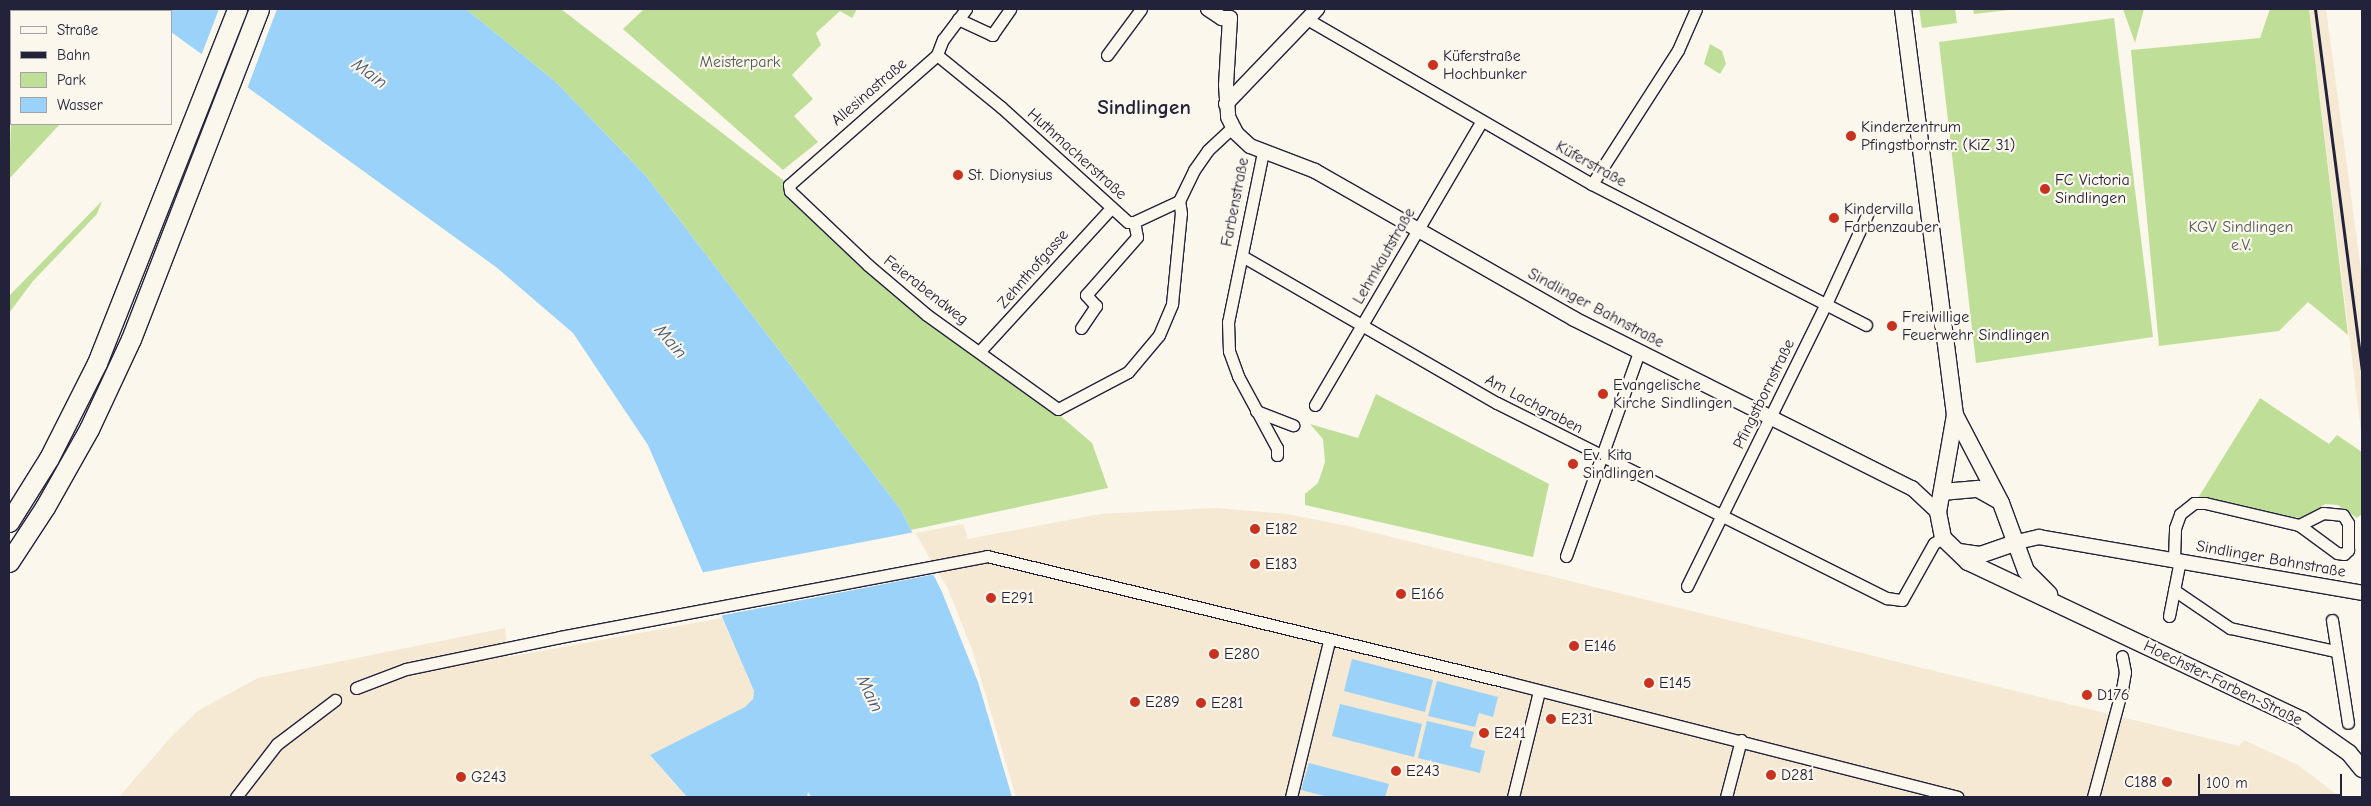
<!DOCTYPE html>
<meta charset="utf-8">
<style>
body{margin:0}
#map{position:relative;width:2371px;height:806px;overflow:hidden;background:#fbf7ec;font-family:"Comic Neue",sans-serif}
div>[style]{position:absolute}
.built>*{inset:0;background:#f5e9d3}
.green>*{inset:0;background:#bfdf98}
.water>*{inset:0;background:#9bd2fa}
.pier>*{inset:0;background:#fbf7ec}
.roads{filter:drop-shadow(1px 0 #22223b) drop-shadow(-1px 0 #22223b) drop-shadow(0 1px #22223b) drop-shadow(0 -1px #22223b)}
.minor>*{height:11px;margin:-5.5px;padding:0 5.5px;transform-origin:5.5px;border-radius:5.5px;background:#fbf7ec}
.tertiary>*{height:14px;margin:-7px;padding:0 7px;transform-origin:7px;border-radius:7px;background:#fbf7ec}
.secondary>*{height:16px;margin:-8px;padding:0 8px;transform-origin:8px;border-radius:8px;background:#fbf7ec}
.trunk>*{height:19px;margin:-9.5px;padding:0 9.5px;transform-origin:9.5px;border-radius:9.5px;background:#fbf7ec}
.rail>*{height:3px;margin:-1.5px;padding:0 1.5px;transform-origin:1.5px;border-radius:1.5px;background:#22223b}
.dots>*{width:14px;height:14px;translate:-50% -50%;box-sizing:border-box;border:2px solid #fbf7ec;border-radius:50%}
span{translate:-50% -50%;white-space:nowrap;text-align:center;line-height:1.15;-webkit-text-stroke:4.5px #fbf7ec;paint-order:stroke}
.poi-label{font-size:16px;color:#22223b}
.left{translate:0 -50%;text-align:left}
.right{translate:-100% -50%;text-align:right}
.park-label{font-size:16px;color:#515b57}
.street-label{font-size:16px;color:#22223b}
.water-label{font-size:18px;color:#465774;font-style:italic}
.district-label{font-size:21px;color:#22223b;font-weight:700}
.frame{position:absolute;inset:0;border:10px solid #22223b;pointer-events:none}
.legend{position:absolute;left:10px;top:10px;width:162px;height:115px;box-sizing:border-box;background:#fbf7ec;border:1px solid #a4a2a5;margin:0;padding:6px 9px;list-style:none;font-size:15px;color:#22223b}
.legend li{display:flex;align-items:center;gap:10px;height:25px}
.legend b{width:25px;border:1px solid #a4a2a5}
.scale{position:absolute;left:2198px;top:774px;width:144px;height:22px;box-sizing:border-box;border:2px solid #22223b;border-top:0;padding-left:6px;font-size:15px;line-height:18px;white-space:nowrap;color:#22223b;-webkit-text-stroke:4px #fbf7ec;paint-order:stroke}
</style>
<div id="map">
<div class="built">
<i style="clip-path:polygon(2309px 9px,2326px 9px,2362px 278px,2362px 440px)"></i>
<i style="clip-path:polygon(1216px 508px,1287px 514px,1343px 525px,2239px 746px,2244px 740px,2298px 765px,2340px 797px,1016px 797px,973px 652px,948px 589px,915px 533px,963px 524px,968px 539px,1100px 514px)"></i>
<i style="clip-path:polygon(722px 618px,754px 691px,753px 699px,745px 707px,650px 755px,686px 797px,119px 797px,170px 738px,199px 710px,258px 678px,505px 628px,508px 657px)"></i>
</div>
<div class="green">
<i style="clip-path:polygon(48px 9px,95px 9px,46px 11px)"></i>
<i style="clip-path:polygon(466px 9px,561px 9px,787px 183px,824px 228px,1035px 394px,1092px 443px,1108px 488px,911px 530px,901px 510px,646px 176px,556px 82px)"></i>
<i style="clip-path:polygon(644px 9px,857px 9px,852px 18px,840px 11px,816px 33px,821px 45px,792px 75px,813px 99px,794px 116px,818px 142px,783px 170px,623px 29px)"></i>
<i style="clip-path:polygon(1919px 9px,1955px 9px,1957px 23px,1922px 28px)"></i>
<i style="clip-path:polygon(1973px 9px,2018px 9px,1974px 14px)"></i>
<i style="clip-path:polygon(2123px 9px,2144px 9px,2135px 43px)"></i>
<i style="clip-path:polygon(2270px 9px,2309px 9px,2348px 335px,2308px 302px,2279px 331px,2159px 346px,2131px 50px,2260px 38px)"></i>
<i style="clip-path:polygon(2114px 18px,2153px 337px,1976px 363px,1939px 42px)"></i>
<i style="clip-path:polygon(1710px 44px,1722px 51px,1726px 64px,1720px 74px,1704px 64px)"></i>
<i style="clip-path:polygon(11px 121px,11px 124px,60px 124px,9px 179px)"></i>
<i style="clip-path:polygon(102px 201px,97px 214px,33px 281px,9px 313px,9px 296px)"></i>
<i style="clip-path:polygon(1376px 394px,1549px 484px,1533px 557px,1305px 505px,1305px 494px,1318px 483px,1325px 462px,1323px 439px,1310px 424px,1358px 438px)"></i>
<i style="clip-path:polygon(2260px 398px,2329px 444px,2337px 435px,2362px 452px,2362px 514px,2357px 518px,2338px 505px,2325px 504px,2304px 519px,2198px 498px)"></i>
</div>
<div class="water">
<i style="clip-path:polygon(136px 9px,466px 9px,556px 82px,646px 176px,901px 510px,942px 592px,978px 682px,1012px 797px,811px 797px,808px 792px,807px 797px,687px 797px,650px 755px,745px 707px,753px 699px,754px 691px,648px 445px,573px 333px,496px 267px,171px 32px,171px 11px)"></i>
<i style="clip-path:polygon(1352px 659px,1433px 680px,1425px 712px,1344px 691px)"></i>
<i style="clip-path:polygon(1437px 681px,1498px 697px,1493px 717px,1479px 713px,1475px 727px,1428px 716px)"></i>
<i style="clip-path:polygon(1340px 704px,1422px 724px,1414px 757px,1332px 736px)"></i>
<i style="clip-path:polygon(1427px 721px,1474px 732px,1470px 747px,1485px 751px,1480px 773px,1418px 758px)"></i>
<i style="clip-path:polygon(1309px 763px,1389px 784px,1385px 797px,1328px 797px,1301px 790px)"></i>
</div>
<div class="pier">
<i style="clip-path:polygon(219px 9px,277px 9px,247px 89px,201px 56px)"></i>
<i style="clip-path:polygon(915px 532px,936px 574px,719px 616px,700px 573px)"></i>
</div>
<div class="roads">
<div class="minor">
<i style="left:966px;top:9px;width:38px;rotate:127deg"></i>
<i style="left:943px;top:39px;width:17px;rotate:111deg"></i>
<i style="left:937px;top:55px;width:197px;rotate:138.7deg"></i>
<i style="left:789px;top:185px;width:6px;rotate:81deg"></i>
<i style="left:790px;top:191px;width:108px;rotate:43.5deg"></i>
<i style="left:868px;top:265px;width:77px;rotate:40.3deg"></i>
<i style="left:927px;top:315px;width:161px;rotate:35.7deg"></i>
<i style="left:1058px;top:409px;width:79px;rotate:-27.9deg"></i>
<i style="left:1128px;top:372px;width:48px;rotate:-50deg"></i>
<i style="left:1159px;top:335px;width:34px;rotate:-67deg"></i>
<i style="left:1172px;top:304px;width:91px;rotate:-84.4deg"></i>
<i style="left:1181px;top:213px;width:12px;rotate:-99deg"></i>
<i style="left:958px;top:19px;width:38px;rotate:25deg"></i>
<i style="left:992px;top:35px;width:32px;rotate:-55deg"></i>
<i style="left:1307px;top:19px;width:329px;rotate:30.1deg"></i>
<i style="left:1592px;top:184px;width:308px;rotate:27.2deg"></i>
<i style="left:937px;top:55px;width:82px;rotate:39.1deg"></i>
<i style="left:1001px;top:107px;width:171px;rotate:42.2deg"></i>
<i style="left:1128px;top:222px;width:6px"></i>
<i style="left:1134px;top:222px;width:50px;rotate:-25deg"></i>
<i style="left:1179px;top:201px;width:34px;rotate:-64deg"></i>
<i style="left:1194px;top:170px;width:24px;rotate:-55deg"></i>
<i style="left:1208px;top:150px;width:33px;rotate:-43deg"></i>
<i style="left:1107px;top:55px;width:57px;rotate:-53.5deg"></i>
<i style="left:1263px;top:152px;width:174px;rotate:101.6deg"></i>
<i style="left:1228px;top:322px;width:29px;rotate:88deg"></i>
<i style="left:1229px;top:351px;width:27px;rotate:70deg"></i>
<i style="left:1238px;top:376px;width:82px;rotate:61.6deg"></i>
<i style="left:1277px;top:448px;width:7px;rotate:90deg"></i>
<i style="left:1592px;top:184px;width:159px;rotate:-57.3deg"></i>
<i style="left:1678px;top:50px;width:45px;rotate:-66.3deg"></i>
<i style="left:1242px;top:256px;width:294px;rotate:30deg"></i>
<i style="left:1497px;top:403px;width:436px;rotate:26.6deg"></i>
<i style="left:1887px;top:598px;width:15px;rotate:8deg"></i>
<i style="left:1902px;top:600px;width:65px;rotate:-60.7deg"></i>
<i style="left:1934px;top:543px;width:10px;rotate:-29deg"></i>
<i style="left:1081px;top:328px;width:27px;rotate:-56deg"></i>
<i style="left:1096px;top:306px;width:15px;rotate:-132deg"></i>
<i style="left:1086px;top:295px;width:77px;rotate:-48.7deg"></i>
<i style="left:1137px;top:237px;width:15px;rotate:-101deg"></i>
<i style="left:980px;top:351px;width:194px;rotate:-47.5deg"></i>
<i style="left:1315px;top:405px;width:328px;rotate:-59.6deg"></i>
<i style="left:1256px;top:411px;width:40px;rotate:21deg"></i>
<i style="left:1566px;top:556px;width:217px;rotate:-70.3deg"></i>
<i style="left:2174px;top:559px;width:31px;rotate:-88deg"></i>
<i style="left:2175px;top:528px;width:15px;rotate:-70deg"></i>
<i style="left:2180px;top:514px;width:18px;rotate:-38deg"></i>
<i style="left:2194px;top:503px;width:11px"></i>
<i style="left:2205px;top:503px;width:97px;rotate:13.2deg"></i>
<i style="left:2299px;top:525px;width:47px;rotate:36.4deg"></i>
<i style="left:2337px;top:553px;width:7px;rotate:8deg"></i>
<i style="left:2344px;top:554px;width:6px;rotate:-45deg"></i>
<i style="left:2348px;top:550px;width:27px;rotate:-90deg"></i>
<i style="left:2348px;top:523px;width:9px;rotate:-122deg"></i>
<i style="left:2343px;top:515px;width:20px;rotate:-174deg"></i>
<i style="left:2323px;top:513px;width:27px;rotate:153deg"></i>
<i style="left:1687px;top:586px;width:314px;rotate:-63.8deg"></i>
<i style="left:1826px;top:304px;width:98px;rotate:-65.3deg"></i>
<i style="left:2174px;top:590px;width:68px;rotate:34.2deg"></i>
<i style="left:2230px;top:628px;width:107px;rotate:12.4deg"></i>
<i style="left:2169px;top:616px;width:57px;rotate:-78.9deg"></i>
<i style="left:2332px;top:620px;width:104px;rotate:81.2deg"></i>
<i style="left:356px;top:688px;width:53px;rotate:-20.8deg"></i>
<i style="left:406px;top:669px;width:157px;rotate:-11.7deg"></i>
<i style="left:560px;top:637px;width:435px;rotate:-10.7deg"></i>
<i style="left:987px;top:556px;width:531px;rotate:13.62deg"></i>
<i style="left:1503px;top:681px;width:469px;rotate:14.3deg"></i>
<i style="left:236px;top:797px;width:67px;rotate:-52.3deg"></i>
<i style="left:277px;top:744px;width:73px;rotate:-37.2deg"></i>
<i style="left:1291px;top:797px;width:161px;rotate:-76.3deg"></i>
<i style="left:1513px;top:797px;width:109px;rotate:-76.2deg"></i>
<i style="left:1726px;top:797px;width:59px;rotate:-75.3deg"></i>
<i style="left:2093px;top:797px;width:112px;rotate:-75deg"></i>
<i style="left:2122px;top:689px;width:17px;rotate:-80deg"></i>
<i style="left:2125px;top:672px;width:16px;rotate:-101deg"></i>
</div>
<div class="tertiary">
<i style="left:1208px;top:9px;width:17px;rotate:33deg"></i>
<i style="left:1222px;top:18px;width:8px"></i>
<i style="left:1230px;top:18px;width:67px;rotate:93.4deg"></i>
<i style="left:1226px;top:85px;width:32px;rotate:86deg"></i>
<i style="left:1228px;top:117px;width:18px;rotate:63deg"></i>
<i style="left:1236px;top:133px;width:19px;rotate:43deg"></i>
<i style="left:1250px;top:146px;width:70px;rotate:21deg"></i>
<i style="left:1315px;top:171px;width:298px;rotate:29.7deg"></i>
<i style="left:1574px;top:319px;width:378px;rotate:26.6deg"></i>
<i style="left:1912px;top:488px;width:35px;rotate:43deg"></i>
<i style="left:1226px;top:104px;width:132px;rotate:-46.2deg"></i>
<i style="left:2017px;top:542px;width:23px;rotate:-13deg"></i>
<i style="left:2039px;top:537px;width:328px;rotate:9.8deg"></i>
</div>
<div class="secondary">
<i style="left:1903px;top:9px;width:409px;rotate:82.7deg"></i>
<i style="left:1955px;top:415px;width:98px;rotate:99.9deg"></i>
<i style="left:1938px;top:512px;width:26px;rotate:79deg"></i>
<i style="left:1943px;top:538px;width:35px;rotate:44deg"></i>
<i style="left:1968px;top:562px;width:369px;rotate:25.3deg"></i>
<i style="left:2302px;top:720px;width:57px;rotate:35.1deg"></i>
<i style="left:2349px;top:753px;width:21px;rotate:51deg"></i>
<i style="left:1955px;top:415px;width:99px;rotate:62.4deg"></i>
<i style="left:2001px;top:503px;width:72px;rotate:69.8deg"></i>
<i style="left:2026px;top:571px;width:33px;rotate:45deg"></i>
<i style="left:1942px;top:492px;width:36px;rotate:-5deg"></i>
<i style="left:1978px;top:489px;width:23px;rotate:29deg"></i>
<i style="left:1959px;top:552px;width:21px;rotate:8deg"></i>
<i style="left:1980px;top:555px;width:39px;rotate:-19deg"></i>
</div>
<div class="trunk">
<i style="left:9px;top:522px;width:75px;rotate:-58deg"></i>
<i style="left:49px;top:458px;width:106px;rotate:-63.2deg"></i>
<i style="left:97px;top:363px;width:381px;rotate:-68.4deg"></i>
<i style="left:9px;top:562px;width:66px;rotate:-56.8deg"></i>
<i style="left:45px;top:507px;width:90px;rotate:-60.6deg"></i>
<i style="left:89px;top:429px;width:99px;rotate:-65deg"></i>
<i style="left:131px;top:339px;width:354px;rotate:-68.8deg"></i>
</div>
</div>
<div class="rail">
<i style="left:2315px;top:9px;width:366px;rotate:82.6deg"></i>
</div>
<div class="dots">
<i style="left:1433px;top:65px;background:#c8321e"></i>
<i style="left:1851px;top:136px;background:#c8321e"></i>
<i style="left:958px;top:175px;background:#c8321e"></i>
<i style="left:2045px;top:189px;background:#c8321e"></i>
<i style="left:1834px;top:218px;background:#c8321e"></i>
<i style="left:1892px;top:326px;background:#c8321e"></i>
<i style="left:1603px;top:394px;background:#c8321e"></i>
<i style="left:1573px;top:464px;background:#c8321e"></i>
<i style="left:1255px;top:529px;background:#c8321e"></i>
<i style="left:1255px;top:564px;background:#c8321e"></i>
<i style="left:1401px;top:594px;background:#c8321e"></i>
<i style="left:991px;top:598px;background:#c8321e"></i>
<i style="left:1574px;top:646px;background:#c8321e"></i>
<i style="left:1214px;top:654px;background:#c8321e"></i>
<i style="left:1649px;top:683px;background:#c8321e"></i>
<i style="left:2087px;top:695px;background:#c8321e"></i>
<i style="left:1135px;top:702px;background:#c8321e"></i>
<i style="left:1201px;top:703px;background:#c8321e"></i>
<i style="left:1551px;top:719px;background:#c8321e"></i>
<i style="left:1484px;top:733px;background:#c8321e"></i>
<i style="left:1396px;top:771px;background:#c8321e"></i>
<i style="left:1771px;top:775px;background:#c8321e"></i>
<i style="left:461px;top:777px;background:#c8321e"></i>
<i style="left:2167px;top:782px;background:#c8321e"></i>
</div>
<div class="poi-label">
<span class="left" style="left:1443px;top:65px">Küferstraße<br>Hochbunker</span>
<span class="left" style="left:1861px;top:136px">Kinderzentrum<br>Pfingstbornstr. (KiZ 31)</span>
<span class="left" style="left:968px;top:175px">St. Dionysius</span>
<span class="left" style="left:2055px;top:189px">FC Victoria<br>Sindlingen</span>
<span class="left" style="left:1844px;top:218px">Kindervilla<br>Farbenzauber</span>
<span class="left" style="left:1902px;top:326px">Freiwillige<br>Feuerwehr Sindlingen</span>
<span class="left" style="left:1613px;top:394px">Evangelische<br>Kirche Sindlingen</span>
<span class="left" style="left:1583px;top:464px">Ev. Kita<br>Sindlingen</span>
<span class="left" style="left:1265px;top:529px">E182</span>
<span class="left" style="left:1265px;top:564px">E183</span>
<span class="left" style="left:1411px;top:594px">E166</span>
<span class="left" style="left:1001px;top:598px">E291</span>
<span class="left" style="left:1584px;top:646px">E146</span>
<span class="left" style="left:1224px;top:654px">E280</span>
<span class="left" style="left:1659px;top:683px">E145</span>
<span class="left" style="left:2097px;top:695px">D176</span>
<span class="left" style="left:1145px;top:702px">E289</span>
<span class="left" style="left:1211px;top:703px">E281</span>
<span class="left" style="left:1561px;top:719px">E231</span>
<span class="left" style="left:1494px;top:733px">E241</span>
<span class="left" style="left:1406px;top:771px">E243</span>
<span class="left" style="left:1781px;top:775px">D281</span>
<span class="left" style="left:471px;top:777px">G243</span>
<span class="right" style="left:2157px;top:782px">C188</span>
</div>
<div class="park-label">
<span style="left:740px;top:62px">Meisterpark</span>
<span style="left:2241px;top:236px">KGV Sindlingen<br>e.V.</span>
</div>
<div class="street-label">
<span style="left:869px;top:92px;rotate:-41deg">Allesinastraße</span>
<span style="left:1077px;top:154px;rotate:42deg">Huthmacherstraße</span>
<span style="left:1591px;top:164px;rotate:29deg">Küferstraße</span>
<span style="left:1235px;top:202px;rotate:-79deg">Farbenstraße</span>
<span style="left:1384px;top:256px;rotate:-60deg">Lehmkautstraße</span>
<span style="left:1033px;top:269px;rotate:-49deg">Zehnthofgasse</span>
<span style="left:926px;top:290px;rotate:38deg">Feierabendweg</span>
<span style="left:1596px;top:308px;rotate:28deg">Sindlinger Bahnstraße</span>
<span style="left:1764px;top:394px;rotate:-64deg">Pfingstbornstraße</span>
<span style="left:1534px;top:404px;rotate:28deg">Am Lachgraben</span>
<span style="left:2271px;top:559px;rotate:10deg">Sindlinger Bahnstraße</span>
<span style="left:2223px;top:683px;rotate:26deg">Hoechster-Farben-Straße</span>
</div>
<div class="water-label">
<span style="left:369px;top:74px;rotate:36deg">Main</span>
<span style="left:670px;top:342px;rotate:49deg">Main</span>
<span style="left:869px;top:694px;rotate:64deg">Main</span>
</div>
<div class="district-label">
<span style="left:1144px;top:107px">Sindlingen</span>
</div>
<div class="frame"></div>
<ul class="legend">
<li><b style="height:6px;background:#fbf7ec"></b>Straße</li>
<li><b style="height:6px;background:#22223b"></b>Bahn</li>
<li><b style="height:14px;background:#bfdf98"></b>Park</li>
<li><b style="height:14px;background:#9bd2fa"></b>Wasser</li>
</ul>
<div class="scale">100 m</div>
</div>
